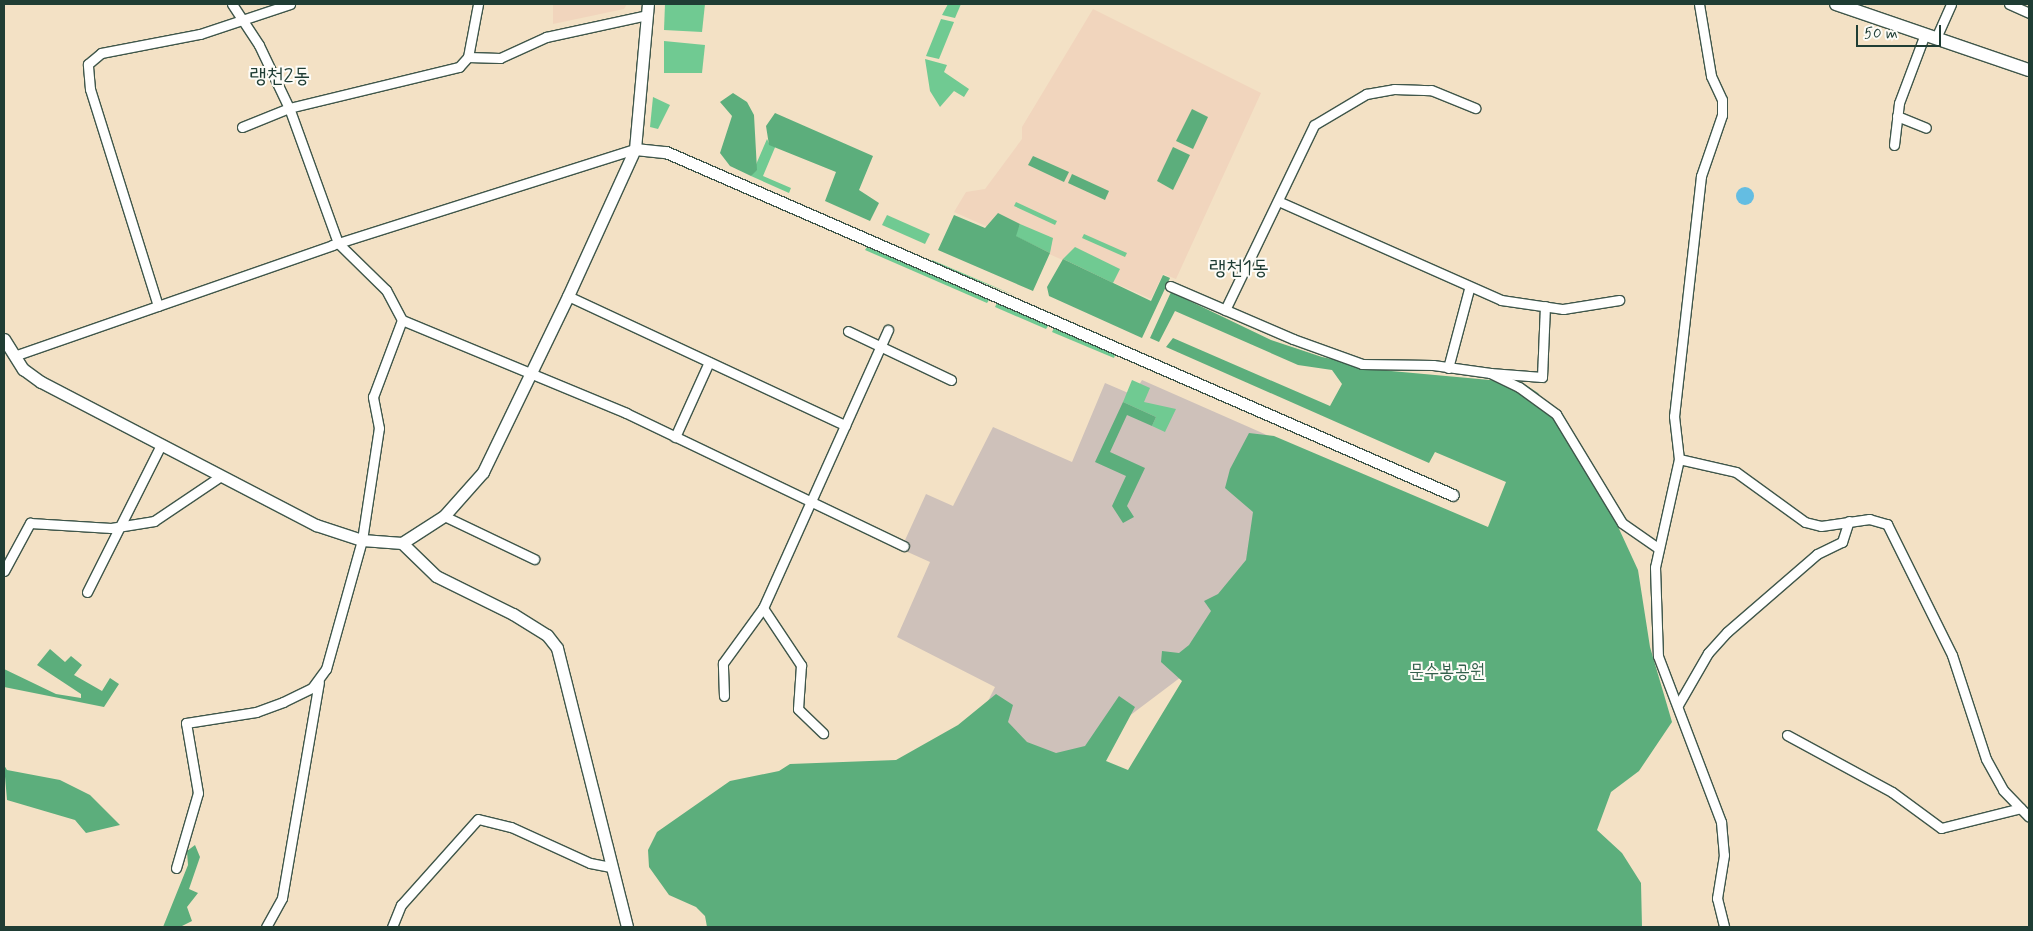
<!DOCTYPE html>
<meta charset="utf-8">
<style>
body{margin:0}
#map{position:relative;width:2033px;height:931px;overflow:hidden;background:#f3e1c5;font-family:Mynerve,"Poor Story",sans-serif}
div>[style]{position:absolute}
.built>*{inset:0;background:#f1d5bd}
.industrial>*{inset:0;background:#cec1ba}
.green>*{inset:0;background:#70ca92}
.forest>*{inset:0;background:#5cae7c}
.water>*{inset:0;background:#64bde2}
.round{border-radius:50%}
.roads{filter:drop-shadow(1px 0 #3f564a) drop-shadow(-1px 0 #3f564a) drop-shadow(0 1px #3f564a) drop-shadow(0 -1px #3f564a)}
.minor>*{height:9px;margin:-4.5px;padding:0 4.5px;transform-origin:4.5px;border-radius:4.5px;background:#fff}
.tertiary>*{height:11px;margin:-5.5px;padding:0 5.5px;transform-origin:5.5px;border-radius:5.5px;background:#fff}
.secondary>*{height:12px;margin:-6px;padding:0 6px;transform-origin:6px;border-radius:6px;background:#fff}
span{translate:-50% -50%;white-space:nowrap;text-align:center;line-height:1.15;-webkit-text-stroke:4px #fdfcf7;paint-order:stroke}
.park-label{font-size:19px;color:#33604c}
.quarter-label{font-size:21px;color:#1f3d34}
.frame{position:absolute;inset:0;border:5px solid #1f3d34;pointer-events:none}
.scale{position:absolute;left:1856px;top:25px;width:85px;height:22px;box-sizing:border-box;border:2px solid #1f3d34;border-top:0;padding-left:6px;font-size:15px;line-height:18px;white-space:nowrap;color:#1f3d34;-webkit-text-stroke:4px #fdfcf7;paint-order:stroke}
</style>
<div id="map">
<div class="built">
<i style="clip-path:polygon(553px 4px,627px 4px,624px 9px,553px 24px)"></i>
<i style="clip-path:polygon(1093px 9px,1261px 93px,1176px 279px,1163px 274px,1151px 299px,954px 212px,966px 192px,985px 189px,1022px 139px,1022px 127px)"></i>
</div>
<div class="industrial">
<i style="clip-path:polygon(1142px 380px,1299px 449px,1242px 631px,1059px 769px,976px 725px,995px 687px,897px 637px,930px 562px,901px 549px,926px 494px,953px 506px,993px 427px,1072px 462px,1105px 383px,1133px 395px)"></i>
</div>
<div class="green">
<i style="clip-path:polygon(665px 4px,705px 4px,702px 32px,664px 30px)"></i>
<i style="clip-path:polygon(948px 4px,961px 4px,955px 18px,942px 15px)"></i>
<i style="clip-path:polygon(941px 19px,954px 22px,939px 59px,926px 56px)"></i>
<i style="clip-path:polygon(664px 41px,705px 45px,702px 73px,664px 73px)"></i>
<i style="clip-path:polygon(925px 59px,947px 65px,944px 72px,969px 89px,964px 97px,954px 91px,940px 107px,930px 91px)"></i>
<i style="clip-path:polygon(653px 97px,670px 105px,658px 129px,650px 127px)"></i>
<i style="clip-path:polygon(767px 139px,770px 145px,776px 145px,763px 176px,791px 188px,789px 193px,751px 176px)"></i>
<i style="clip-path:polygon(1016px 202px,1057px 221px,1055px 225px,1014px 206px)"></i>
<i style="clip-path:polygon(887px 215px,930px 234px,925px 244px,882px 225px)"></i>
<i style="clip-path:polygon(1020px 224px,1053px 238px,1050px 253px,1015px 236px)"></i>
<i style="clip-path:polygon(1084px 234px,1127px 253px,1125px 257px,1082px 238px)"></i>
<i style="clip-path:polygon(867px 247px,989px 300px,987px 303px,865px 250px)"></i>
<i style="clip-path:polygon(1075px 247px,1120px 269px,1113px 283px,1063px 259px)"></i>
<i style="clip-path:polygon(932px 260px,1016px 296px,931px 262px)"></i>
<i style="clip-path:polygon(997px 303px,1048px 326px,1046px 329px,995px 307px)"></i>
<i style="clip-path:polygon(1054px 328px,1115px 355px,1114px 358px,1052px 332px)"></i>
<i style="clip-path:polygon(1132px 380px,1150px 388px,1144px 402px,1176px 409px,1165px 432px,1152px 426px,1156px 417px,1123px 402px)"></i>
</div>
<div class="forest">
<i style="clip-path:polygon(733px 93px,747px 102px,754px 115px,757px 170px,751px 176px,730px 166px,720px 153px,732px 116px,720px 102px)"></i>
<i style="clip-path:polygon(1192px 109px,1208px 117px,1193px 149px,1176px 141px)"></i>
<i style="clip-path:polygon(775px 113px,873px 156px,859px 190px,879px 203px,870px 221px,825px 201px,836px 172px,769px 145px,766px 126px)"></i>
<i style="clip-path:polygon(1173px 147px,1190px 155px,1173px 190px,1157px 181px)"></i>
<i style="clip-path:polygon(1033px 156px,1069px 172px,1064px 182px,1028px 165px)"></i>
<i style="clip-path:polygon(1072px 174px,1109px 191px,1105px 200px,1068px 183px)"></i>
<i style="clip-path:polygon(998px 213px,1020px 224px,1016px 236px,1050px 253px,1033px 291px,938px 250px,954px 215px,985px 228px)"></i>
<i style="clip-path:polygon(1063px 259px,1151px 301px,1163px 275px,1170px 278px,1142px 338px,1049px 296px,1047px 287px)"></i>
<i style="clip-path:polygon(1171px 292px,1271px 340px,1322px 357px,1391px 371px,1523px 383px,1538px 393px,1585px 455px,1638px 570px,1650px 647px,1672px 722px,1639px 771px,1611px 792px,1597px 830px,1622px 853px,1641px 883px,1642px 927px,707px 927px,705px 916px,696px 907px,669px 895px,649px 867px,648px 850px,657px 832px,730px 781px,779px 771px,790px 764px,896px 760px,958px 725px,996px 694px,1013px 705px,1008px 722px,1027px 742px,1056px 753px,1085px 746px,1119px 696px,1135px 707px,1106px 761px,1128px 770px,1182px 681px,1161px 662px,1162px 651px,1179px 653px,1189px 645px,1211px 611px,1204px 601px,1218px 594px,1246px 560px,1253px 512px,1225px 488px,1230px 469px,1249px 433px,1274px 436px,1488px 527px,1506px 482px,1435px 452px,1429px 463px,1166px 347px,1173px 338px,1330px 406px,1342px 384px,1332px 370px,1298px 365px,1175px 311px,1159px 342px,1150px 338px)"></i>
<i style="clip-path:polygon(1123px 402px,1156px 417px,1152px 426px,1127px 415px,1110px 452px,1145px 468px,1127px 506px,1134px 517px,1123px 523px,1112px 506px,1126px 476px,1095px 462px)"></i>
<i style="clip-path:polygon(50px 649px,65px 662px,71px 656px,82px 665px,74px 675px,102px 691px,110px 678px,119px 684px,104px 707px,4px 687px,4px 669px,56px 694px,81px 698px,81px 694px,37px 665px)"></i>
<i style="clip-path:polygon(4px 765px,7px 770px,60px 780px,90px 795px,120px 825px,86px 833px,75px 820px,7px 800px)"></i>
<i style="clip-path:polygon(195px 845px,200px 857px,189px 889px,198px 893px,187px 907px,192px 921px,180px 927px,163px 927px,188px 865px,187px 851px)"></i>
</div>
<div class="water">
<i class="round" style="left:1736px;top:187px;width:18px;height:18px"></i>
</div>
<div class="roads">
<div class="minor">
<i style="left:1699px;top:4px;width:73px;rotate:80.5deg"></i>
<i style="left:1711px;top:76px;width:26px;rotate:65deg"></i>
<i style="left:1722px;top:100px;width:15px;rotate:90deg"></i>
<i style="left:1722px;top:115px;width:65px;rotate:109deg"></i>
<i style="left:1701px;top:176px;width:242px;rotate:96.4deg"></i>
<i style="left:1674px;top:416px;width:43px;rotate:83.4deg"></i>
<i style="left:1679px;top:459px;width:111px;rotate:102.5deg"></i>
<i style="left:1655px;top:567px;width:89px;rotate:88.1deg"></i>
<i style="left:1658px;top:656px;width:178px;rotate:69.2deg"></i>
<i style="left:1721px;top:822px;width:33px;rotate:85deg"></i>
<i style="left:1724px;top:855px;width:44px;rotate:99.2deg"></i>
<i style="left:1717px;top:898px;width:30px;rotate:76deg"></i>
<i style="left:2009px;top:4px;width:22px;rotate:24deg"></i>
<i style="left:1936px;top:38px;width:37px;rotate:-66deg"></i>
<i style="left:468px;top:57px;width:32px;rotate:2deg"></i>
<i style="left:500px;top:58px;width:51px;rotate:-24.5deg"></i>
<i style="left:546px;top:37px;width:103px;rotate:-12.3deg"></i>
<i style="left:1897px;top:116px;width:31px;rotate:22deg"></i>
<i style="left:242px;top:127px;width:51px;rotate:-22deg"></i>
<i style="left:289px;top:108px;width:175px;rotate:-13.6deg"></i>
<i style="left:459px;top:67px;width:13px;rotate:-48deg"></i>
<i style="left:468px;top:57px;width:54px;rotate:-79.3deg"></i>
<i style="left:1894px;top:145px;width:42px;rotate:-83.2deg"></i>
<i style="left:1899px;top:103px;width:74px;rotate:-69.4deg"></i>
<i style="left:1278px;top:201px;width:244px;rotate:23.9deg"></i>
<i style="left:1501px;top:300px;width:63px;rotate:8.3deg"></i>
<i style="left:1563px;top:309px;width:57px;rotate:-9.1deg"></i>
<i style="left:1170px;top:286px;width:134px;rotate:23.3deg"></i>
<i style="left:1293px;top:339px;width:73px;rotate:19.9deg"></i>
<i style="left:1362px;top:364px;width:71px;rotate:0.8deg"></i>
<i style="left:1433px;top:365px;width:58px;rotate:8deg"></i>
<i style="left:1490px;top:373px;width:32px;rotate:26deg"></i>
<i style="left:1519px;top:387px;width:46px;rotate:36.1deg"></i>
<i style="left:1556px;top:414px;width:127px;rotate:58.8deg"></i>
<i style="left:1622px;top:523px;width:44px;rotate:34.8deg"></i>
<i style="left:568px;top:296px;width:306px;rotate:25deg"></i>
<i style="left:158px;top:306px;width:227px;rotate:-107.4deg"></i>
<i style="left:90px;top:89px;width:25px;rotate:-95deg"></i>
<i style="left:88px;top:64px;width:17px;rotate:-40deg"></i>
<i style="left:101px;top:53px;width:101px;rotate:-10.9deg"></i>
<i style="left:200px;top:34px;width:95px;rotate:-18.4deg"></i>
<i style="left:1225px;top:310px;width:205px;rotate:-64.3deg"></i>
<i style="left:1314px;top:125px;width:61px;rotate:-30.8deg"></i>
<i style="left:1366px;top:94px;width:28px;rotate:-10deg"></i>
<i style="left:1394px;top:89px;width:37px;rotate:2deg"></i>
<i style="left:1431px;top:90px;width:48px;rotate:22.2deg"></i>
<i style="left:402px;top:320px;width:243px;rotate:22.5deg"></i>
<i style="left:626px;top:413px;width:308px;rotate:25.6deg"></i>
<i style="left:848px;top:331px;width:114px;rotate:25.4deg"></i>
<i style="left:14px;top:356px;width:337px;rotate:-19.2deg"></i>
<i style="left:332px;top:245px;width:318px;rotate:-17.6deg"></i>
<i style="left:1448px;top:368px;width:82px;rotate:-75.1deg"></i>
<i style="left:1490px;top:373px;width:52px;rotate:4.4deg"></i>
<i style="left:1542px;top:377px;width:71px;rotate:-87.6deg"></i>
<i style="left:675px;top:437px;width:82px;rotate:-65.6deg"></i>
<i style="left:1679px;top:459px;width:58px;rotate:12.8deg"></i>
<i style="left:1736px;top:472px;width:85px;rotate:35.9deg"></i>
<i style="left:1805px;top:522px;width:16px;rotate:14deg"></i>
<i style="left:1821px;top:526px;width:49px;rotate:-8.3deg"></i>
<i style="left:1869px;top:519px;width:19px;rotate:16deg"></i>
<i style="left:1887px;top:524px;width:146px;rotate:63.6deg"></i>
<i style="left:1952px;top:655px;width:109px;rotate:71.9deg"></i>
<i style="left:1986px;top:759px;width:35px;rotate:61deg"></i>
<i style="left:2003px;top:790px;width:37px;rotate:46deg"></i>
<i style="left:444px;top:516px;width:100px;rotate:25.5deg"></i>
<i style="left:4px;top:571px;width:55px;rotate:-61.6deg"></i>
<i style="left:30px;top:523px;width:81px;rotate:3.5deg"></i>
<i style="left:111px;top:528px;width:44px;rotate:-9.2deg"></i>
<i style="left:154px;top:521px;width:81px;rotate:-33.9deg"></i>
<i style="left:87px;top:592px;width:165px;rotate:-63.3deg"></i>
<i style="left:763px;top:608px;width:69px;rotate:56.3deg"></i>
<i style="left:801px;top:665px;width:44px;rotate:93.9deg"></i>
<i style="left:798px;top:709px;width:35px;rotate:44deg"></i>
<i style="left:724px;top:696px;width:33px;rotate:-92deg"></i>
<i style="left:723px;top:663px;width:68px;rotate:-54deg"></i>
<i style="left:763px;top:608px;width:305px;rotate:-65.8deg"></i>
<i style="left:1678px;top:705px;width:60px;rotate:-60deg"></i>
<i style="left:1708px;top:653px;width:28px;rotate:-48deg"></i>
<i style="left:1727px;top:632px;width:119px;rotate:-40.9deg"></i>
<i style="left:1817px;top:554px;width:28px;rotate:-26deg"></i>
<i style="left:1842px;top:542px;width:22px;rotate:-72deg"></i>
<i style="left:1787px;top:735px;width:119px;rotate:28.5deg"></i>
<i style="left:1892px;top:792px;width:61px;rotate:36.3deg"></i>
<i style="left:1941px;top:828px;width:82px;rotate:-14deg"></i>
<i style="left:176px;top:868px;width:78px;rotate:-73.7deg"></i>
<i style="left:198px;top:793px;width:71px;rotate:-99.7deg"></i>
<i style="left:186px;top:723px;width:71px;rotate:-8.9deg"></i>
<i style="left:256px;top:712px;width:29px;rotate:-20deg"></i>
<i style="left:283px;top:702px;width:32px;rotate:-26deg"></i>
<i style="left:312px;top:688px;width:24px;rotate:-54deg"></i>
<i style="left:326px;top:669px;width:134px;rotate:-74.4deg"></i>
<i style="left:362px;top:540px;width:113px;rotate:-81.4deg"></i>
<i style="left:379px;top:428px;width:32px;rotate:-101deg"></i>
<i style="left:373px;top:397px;width:82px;rotate:-69.4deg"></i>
<i style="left:402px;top:320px;width:34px;rotate:-118deg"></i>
<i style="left:386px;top:290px;width:67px;rotate:-135.6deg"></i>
<i style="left:338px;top:243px;width:144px;rotate:-109.9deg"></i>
<i style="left:289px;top:108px;width:70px;rotate:-115.5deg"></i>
<i style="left:259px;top:45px;width:49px;rotate:-123.4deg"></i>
<i style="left:266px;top:927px;width:33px;rotate:-61deg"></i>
<i style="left:282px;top:898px;width:219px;rotate:-80.3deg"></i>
<i style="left:392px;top:927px;width:24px;rotate:-68deg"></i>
<i style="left:401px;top:905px;width:115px;rotate:-48.2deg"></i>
<i style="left:478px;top:819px;width:34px;rotate:14deg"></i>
<i style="left:511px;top:827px;width:87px;rotate:24.5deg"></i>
<i style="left:590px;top:863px;width:21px;rotate:11deg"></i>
</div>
<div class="tertiary">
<i style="left:635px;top:149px;width:31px;rotate:6deg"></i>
<i style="left:666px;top:152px;width:858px;rotate:23.55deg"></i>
<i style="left:4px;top:339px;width:36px;rotate:58deg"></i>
<i style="left:23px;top:369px;width:22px;rotate:36deg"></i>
<i style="left:41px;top:382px;width:310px;rotate:27.5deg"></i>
<i style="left:316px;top:525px;width:48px;rotate:18.1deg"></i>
<i style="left:362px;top:540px;width:40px;rotate:4.3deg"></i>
<i style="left:402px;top:543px;width:50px;rotate:-32.7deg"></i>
<i style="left:444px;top:516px;width:59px;rotate:-48.4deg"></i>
<i style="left:483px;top:472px;width:195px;rotate:-64.2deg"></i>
<i style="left:568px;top:296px;width:162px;rotate:-65.5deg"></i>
<i style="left:635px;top:149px;width:146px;rotate:-84.9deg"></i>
<i style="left:402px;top:543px;width:47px;rotate:44.1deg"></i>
<i style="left:436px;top:576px;width:86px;rotate:26.3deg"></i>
<i style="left:513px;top:614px;width:40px;rotate:32deg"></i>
<i style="left:547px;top:635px;width:16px;rotate:52deg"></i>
<i style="left:557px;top:648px;width:288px;rotate:75.9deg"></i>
</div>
<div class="secondary">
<i style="left:1836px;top:4px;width:204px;rotate:18.9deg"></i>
</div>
</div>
<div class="park-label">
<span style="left:1447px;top:672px">문수봉공원</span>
</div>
<div class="quarter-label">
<span style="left:280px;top:76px">랭천2동</span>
<span style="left:1239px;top:268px">랭천1동</span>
</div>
<div class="frame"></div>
<div class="scale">50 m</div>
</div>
